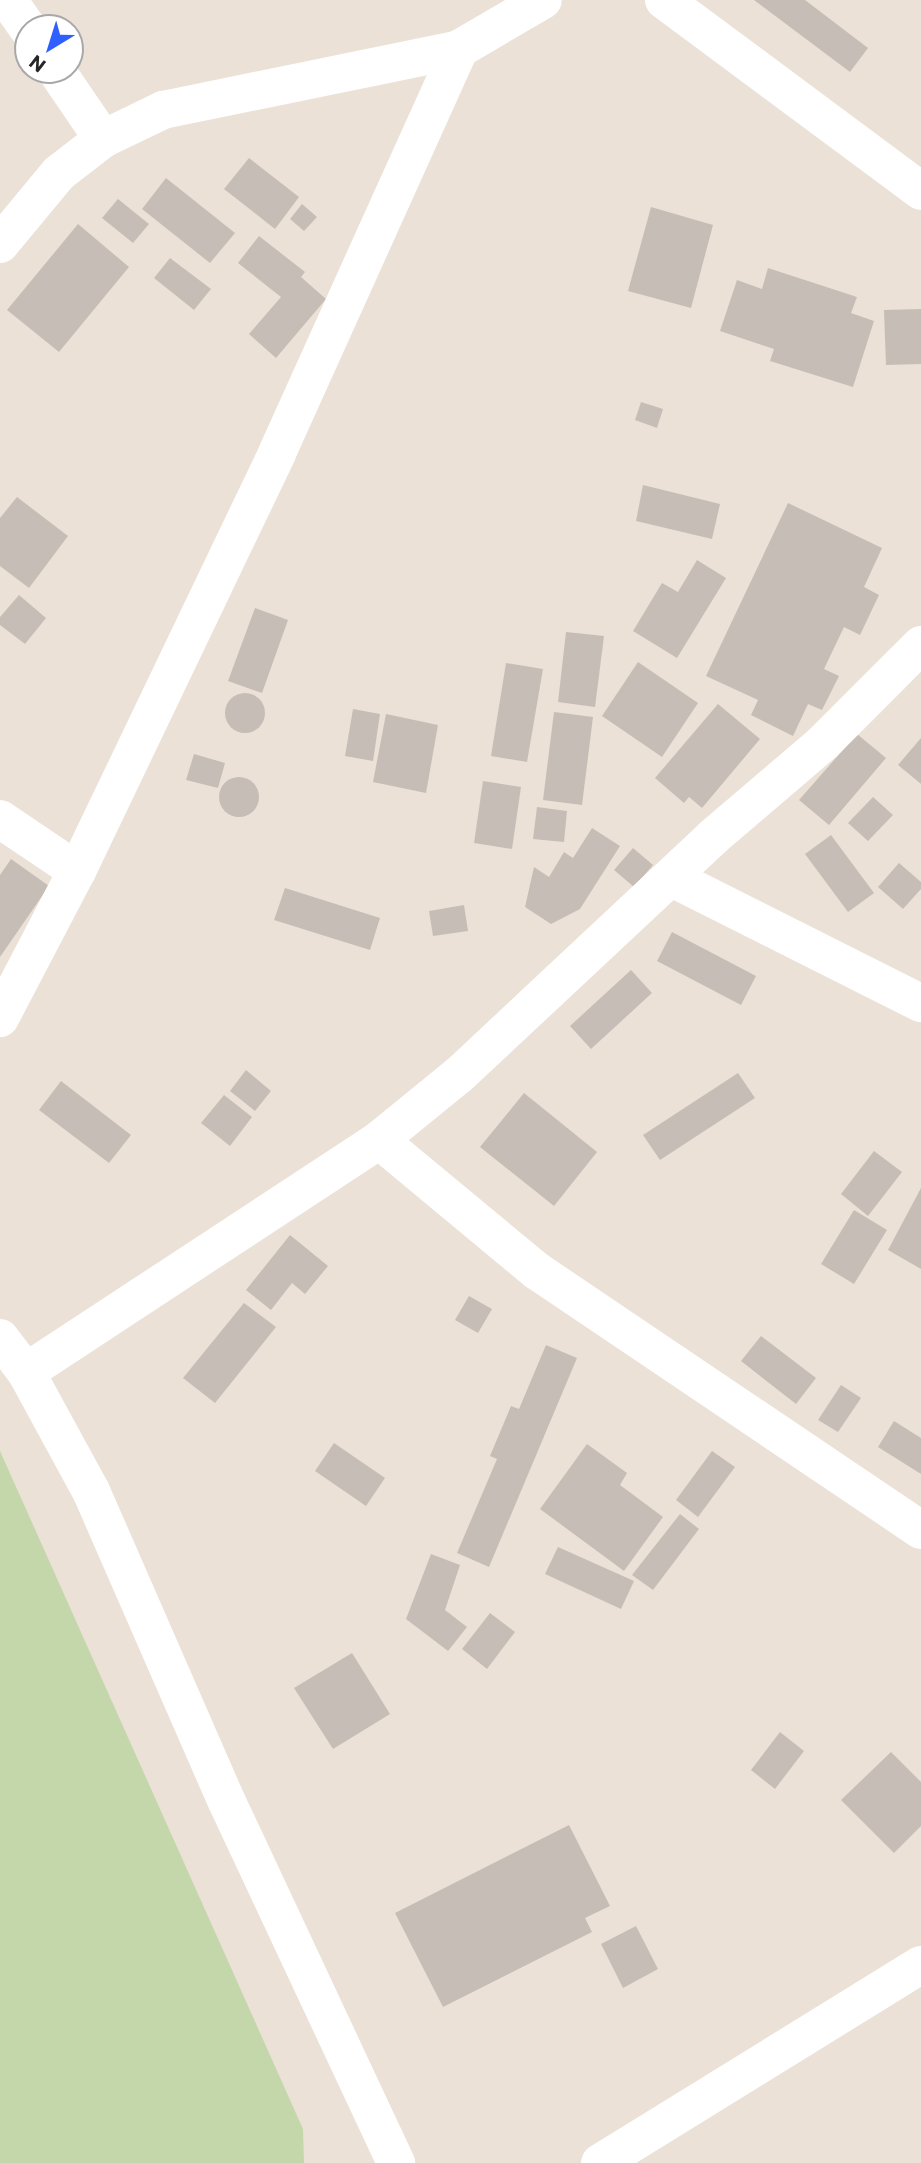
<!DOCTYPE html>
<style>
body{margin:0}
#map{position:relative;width:921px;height:2163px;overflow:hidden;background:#ebe1d6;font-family:Commissioner,sans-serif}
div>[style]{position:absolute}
.cemetery>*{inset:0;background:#c3d7ab}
.building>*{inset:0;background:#c6beb6}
.round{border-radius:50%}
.minor>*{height:38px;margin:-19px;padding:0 19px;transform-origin:19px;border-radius:19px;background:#fff}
span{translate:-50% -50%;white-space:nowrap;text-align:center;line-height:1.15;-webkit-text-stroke:7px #fff;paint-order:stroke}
.north{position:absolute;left:14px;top:14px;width:70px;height:70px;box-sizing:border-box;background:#fff;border:2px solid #a8a8a8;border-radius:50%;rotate:218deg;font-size:19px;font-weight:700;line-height:28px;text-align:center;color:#262626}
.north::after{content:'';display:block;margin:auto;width:24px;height:32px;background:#2f60ff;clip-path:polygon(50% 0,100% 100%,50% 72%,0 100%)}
</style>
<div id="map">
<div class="cemetery">
<i style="clip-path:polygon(0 1451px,303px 2129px,304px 2163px,0 2163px)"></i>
</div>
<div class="building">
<i style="clip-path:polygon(754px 0,805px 0,868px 48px,850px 72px)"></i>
<i style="clip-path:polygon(249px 158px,299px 197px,275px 229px,224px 189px)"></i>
<i style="clip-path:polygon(166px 178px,235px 233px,210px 263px,142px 209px)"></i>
<i style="clip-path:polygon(118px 199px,149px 224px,133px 243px,102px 218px)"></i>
<i style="clip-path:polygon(302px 204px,317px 217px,304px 231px,290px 219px)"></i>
<i style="clip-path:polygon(651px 207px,713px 225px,691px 308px,628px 291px)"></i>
<i style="clip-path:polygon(78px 224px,129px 267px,59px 352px,7px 310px)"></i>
<i style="clip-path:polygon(259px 236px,305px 272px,301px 277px,326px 299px,276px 358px,249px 334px,281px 297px,238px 263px)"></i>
<i style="clip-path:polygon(170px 258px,211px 289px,194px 310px,154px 278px)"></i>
<i style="clip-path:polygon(768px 268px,857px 297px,851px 313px,874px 321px,853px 387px,770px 361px,774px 349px,720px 331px,737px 280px,762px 289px)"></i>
<i style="clip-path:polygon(921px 309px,921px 364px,886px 365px,884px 310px)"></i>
<i style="clip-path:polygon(641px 402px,663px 409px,657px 428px,635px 420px)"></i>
<i style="clip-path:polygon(643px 485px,720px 504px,712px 539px,636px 521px)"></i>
<i style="clip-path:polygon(17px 497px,68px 536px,29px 588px,0 566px,0 518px)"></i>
<i style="clip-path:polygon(788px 503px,882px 548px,864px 587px,879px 595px,860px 635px,844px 627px,824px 669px,839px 676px,822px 710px,808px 704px,793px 736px,751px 715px,758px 700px,706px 676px)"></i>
<i style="clip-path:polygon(697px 560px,726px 578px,677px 658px,633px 631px,662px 583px,678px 592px)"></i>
<i style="clip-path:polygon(19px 595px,46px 618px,25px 644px,0 625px,0 617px)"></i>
<i style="clip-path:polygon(255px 608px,288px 620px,262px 693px,228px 681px)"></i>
<i style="clip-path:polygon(566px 632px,604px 636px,595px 707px,558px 702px)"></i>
<i style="clip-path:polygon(638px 662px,698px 703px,662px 757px,602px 716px)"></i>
<i style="clip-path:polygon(506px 663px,543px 669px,527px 762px,491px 756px)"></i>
<i class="round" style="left:225px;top:693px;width:40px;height:40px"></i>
<i style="clip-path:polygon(718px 704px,760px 739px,702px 808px,689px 797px,684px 803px,655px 778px)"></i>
<i style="clip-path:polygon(353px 709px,380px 714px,373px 761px,345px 756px)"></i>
<i style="clip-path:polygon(554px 712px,593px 717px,582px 805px,543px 800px)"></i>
<i style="clip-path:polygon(386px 714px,438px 725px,426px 793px,373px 782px)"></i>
<i style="clip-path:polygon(857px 734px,886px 758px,829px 825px,799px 800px)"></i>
<i style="clip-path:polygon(921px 738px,921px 784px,898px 765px)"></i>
<i style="clip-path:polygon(194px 754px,225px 763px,218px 788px,186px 780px)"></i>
<i class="round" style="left:219px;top:777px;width:40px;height:40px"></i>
<i style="clip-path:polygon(483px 781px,521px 787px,512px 849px,474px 843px)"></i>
<i style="clip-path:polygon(873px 797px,893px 815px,868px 841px,848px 823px)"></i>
<i style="clip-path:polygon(537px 807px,567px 811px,564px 842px,533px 839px)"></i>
<i style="clip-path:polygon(592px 828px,620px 846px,580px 909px,551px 924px,525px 907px,534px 867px,549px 877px,564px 852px,573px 858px)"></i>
<i style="clip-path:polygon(831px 835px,874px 893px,848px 912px,805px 854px)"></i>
<i style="clip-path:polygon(633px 848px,653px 865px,634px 887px,614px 870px)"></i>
<i style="clip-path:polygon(11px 859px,49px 886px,0 957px,0 875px)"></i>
<i style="clip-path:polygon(899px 863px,921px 882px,921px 889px,903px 909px,878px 887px)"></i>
<i style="clip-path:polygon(285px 888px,380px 918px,370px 950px,274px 920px)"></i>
<i style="clip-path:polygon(464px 905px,468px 931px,433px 936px,429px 911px)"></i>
<i style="clip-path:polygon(672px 932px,756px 976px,741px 1005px,657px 961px)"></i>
<i style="clip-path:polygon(631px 970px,652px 993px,591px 1049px,570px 1026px)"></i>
<i style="clip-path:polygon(246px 1070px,271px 1091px,255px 1111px,230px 1091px)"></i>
<i style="clip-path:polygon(738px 1073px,755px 1098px,660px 1160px,643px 1135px)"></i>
<i style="clip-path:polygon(61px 1081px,131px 1135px,109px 1163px,39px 1110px)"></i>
<i style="clip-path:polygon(524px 1093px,597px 1152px,554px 1206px,480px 1147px)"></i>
<i style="clip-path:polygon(224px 1095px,252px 1117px,230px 1146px,201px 1123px)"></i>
<i style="clip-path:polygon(874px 1151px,902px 1172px,868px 1216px,841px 1194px)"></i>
<i style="clip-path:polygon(921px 1188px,921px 1269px,888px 1250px)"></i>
<i style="clip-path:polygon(854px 1210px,887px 1230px,854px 1284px,821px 1264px)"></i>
<i style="clip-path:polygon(290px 1235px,328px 1266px,305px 1294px,292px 1283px,271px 1310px,246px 1290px)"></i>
<i style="clip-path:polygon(469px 1296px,492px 1309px,478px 1333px,455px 1320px)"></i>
<i style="clip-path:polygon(244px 1303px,276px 1327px,215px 1403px,183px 1378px)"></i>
<i style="clip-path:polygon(761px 1336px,816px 1378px,796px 1404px,741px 1361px)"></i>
<i style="clip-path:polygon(546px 1345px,577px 1358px,489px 1567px,457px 1553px,497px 1459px,490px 1456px,511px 1406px,519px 1409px)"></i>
<i style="clip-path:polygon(841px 1385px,861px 1398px,838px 1432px,818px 1420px)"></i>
<i style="clip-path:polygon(894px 1421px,921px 1438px,921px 1474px,878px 1447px)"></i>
<i style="clip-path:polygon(334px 1443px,385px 1478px,366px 1506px,315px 1471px)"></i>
<i style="clip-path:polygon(587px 1444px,627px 1473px,620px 1485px,663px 1517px,624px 1571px,540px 1509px)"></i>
<i style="clip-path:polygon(712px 1451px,735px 1467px,698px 1517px,676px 1500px)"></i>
<i style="clip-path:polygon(680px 1514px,699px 1529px,653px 1590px,632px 1575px)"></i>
<i style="clip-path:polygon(558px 1547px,634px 1581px,621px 1609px,545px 1574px)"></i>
<i style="clip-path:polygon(431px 1554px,460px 1565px,445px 1610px,467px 1627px,448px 1651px,406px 1619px)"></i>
<i style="clip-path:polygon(490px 1613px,515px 1632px,487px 1669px,462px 1649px)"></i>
<i style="clip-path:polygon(352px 1653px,390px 1714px,333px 1749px,294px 1688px)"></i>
<i style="clip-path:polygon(780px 1732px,804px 1751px,775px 1789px,751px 1770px)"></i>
<i style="clip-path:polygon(891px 1752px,921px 1782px,921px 1826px,894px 1853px,841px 1800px)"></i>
<i style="clip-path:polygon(569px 1825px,610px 1906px,585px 1918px,592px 1932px,443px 2007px,395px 1913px)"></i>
<i style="clip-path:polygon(636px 1926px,658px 1969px,623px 1988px,601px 1944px)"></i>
</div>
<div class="minor">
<i style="left:8px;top:0;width:35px;rotate:55deg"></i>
<i style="left:664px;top:0;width:320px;rotate:36.6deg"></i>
<i style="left:103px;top:139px;width:67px;rotate:-25.8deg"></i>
<i style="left:163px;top:110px;width:302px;rotate:-11.6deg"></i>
<i style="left:459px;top:49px;width:97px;rotate:-30.3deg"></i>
<i style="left:0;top:244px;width:92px;rotate:-50.3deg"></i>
<i style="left:59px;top:173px;width:56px;rotate:-37.7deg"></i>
<i style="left:103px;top:139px;width:83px;rotate:-124.3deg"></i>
<i style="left:0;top:819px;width:93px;rotate:34deg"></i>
<i style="left:672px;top:878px;width:279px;rotate:26.7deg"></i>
<i style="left:0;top:1018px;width:166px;rotate:-62.4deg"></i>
<i style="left:77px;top:871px;width:463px;rotate:-64.4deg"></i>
<i style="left:277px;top:453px;width:443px;rotate:-65.7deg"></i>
<i style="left:379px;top:1140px;width:205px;rotate:39.7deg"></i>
<i style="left:537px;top:1271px;width:463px;rotate:34deg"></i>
<i style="left:0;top:1338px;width:43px;rotate:52.6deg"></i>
<i style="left:26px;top:1372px;width:136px;rotate:61.4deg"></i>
<i style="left:91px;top:1491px;width:339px;rotate:66.4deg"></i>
<i style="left:227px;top:1802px;width:399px;rotate:64.9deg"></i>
<i style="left:26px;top:1372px;width:422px;rotate:-33.3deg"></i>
<i style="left:379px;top:1140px;width:104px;rotate:-39.2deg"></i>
<i style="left:460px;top:1074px;width:347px;rotate:-43.1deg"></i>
<i style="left:713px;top:837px;width:145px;rotate:-40.5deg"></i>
<i style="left:823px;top:743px;width:139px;rotate:-45deg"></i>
<i style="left:600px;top:2163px;width:377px;rotate:-31.7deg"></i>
</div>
<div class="north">N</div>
</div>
